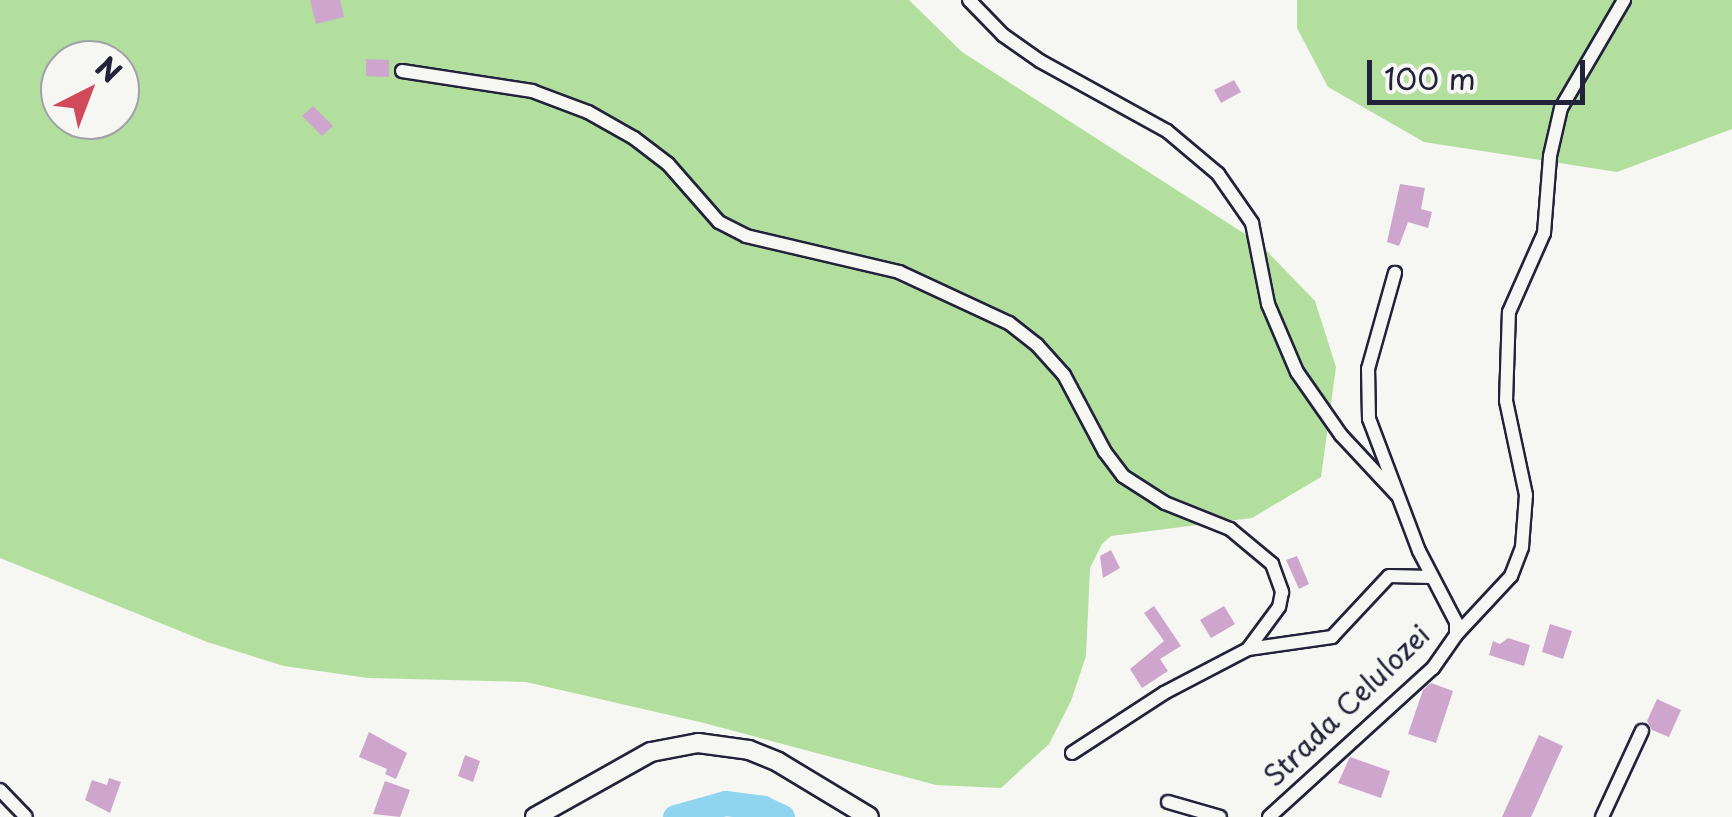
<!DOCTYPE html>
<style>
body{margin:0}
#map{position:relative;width:1732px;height:817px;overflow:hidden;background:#f6f6f2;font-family:"Playpen Sans",sans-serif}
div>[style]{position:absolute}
.green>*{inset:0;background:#b2df9d}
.river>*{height:25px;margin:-12.5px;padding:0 12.5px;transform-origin:12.5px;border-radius:12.5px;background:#8fd5f0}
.building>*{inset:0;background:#cea6cd}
.roads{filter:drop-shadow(2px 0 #22223b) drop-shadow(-2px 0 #22223b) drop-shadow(0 2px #22223b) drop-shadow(0 -2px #22223b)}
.street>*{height:12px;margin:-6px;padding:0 6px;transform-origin:6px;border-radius:6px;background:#f6f6f2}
.secondary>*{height:18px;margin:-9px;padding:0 9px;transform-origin:9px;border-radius:9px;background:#f6f6f2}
span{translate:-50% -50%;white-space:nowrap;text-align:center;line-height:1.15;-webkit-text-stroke:8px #f6f6f2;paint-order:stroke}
.street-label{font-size:28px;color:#22223b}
.north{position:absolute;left:40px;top:40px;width:100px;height:100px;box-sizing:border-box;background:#f6f6f2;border:2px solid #a1a1a9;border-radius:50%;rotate:42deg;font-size:28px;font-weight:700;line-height:40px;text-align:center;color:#22223b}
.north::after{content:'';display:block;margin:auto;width:35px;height:45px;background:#d1495b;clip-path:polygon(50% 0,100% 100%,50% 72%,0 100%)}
.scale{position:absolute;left:1367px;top:60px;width:218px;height:45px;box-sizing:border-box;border:5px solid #22223b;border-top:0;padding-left:12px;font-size:30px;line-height:35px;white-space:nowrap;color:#22223b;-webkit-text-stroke:8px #f6f6f2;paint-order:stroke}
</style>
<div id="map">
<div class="green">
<i style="clip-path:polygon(evenodd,0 0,909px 0,962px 52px,1259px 243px,1315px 301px,1336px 367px,1321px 477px,1252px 518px,1111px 536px,1102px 544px,1090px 568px,1086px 656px,1071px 701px,1049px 744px,1001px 788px,936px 785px,704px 723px,526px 682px,368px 678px,284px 666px,207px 642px,0 558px,0 0,60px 60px,120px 60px,120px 120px,60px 120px,60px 60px)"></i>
<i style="clip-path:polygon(1297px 0,1732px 0,1732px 129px,1617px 172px,1424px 142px,1328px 87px,1297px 28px)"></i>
</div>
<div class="river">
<i style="left:675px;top:817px;width:52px;rotate:-15.6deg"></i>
<i style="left:725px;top:803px;width:38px;rotate:7deg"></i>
<i style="left:763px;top:808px;width:21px;rotate:25deg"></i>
</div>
<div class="building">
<i style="clip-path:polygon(310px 0,340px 0,344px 17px,316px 24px)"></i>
<i style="clip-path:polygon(366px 59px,389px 60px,389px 77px,366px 76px)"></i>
<i style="clip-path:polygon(1234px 80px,1241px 92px,1221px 103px,1214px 90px)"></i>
<i style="clip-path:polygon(313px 106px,333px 126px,322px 136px,302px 116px)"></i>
<i style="clip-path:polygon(1400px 184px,1425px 188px,1421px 209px,1432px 212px,1428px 228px,1408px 222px,1399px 246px,1387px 242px)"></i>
<i style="clip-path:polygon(1111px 550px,1120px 568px,1103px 578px,1100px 556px)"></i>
<i style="clip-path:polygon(1297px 556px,1309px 584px,1299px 589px,1286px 560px)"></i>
<i style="clip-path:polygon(1154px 606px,1181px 646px,1160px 659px,1168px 671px,1142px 688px,1130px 669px,1164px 641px,1144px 613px)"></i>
<i style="clip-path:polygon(1224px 606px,1235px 624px,1211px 638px,1200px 620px)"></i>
<i style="clip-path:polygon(1550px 624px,1572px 631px,1563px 659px,1542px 652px)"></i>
<i style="clip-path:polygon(1508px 638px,1530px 645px,1524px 666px,1489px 655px,1493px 641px,1500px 644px)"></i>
<i style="clip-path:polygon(1431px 683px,1453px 691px,1436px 743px,1408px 734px,1423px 690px)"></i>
<i style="clip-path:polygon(1657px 699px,1681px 710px,1669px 737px,1652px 730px,1647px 721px)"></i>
<i style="clip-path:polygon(369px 732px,407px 753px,396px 779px,385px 774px,387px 769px,359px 757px)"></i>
<i style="clip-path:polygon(1539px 735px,1563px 746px,1531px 817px,1502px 817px)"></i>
<i style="clip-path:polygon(465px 755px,480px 761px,473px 782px,458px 776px)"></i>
<i style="clip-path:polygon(1350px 757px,1390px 771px,1381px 798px,1338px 783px)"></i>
<i style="clip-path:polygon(109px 778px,121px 782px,110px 813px,85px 800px,92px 780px,107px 785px)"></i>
<i style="clip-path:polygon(385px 781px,410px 790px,400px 817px,373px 814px)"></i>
</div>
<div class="roads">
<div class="street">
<i style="left:969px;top:0;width:49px;rotate:45.8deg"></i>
<i style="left:1003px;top:35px;width:45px;rotate:35.1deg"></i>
<i style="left:1040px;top:61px;width:145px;rotate:28.9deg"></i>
<i style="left:1167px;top:131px;width:67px;rotate:40.1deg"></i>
<i style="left:1218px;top:174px;width:60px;rotate:55.2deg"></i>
<i style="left:1252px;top:223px;width:83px;rotate:78.8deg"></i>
<i style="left:1268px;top:304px;width:74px;rotate:66.9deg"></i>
<i style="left:1297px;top:372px;width:77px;rotate:55.1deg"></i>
<i style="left:1341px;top:435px;width:81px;rotate:47deg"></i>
<i style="left:402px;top:71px;width:132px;rotate:8.7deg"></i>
<i style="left:532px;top:91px;width:60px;rotate:20.6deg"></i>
<i style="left:588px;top:112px;width:53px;rotate:29.5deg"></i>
<i style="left:634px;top:138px;width:43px;rotate:37.4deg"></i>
<i style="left:668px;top:164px;width:77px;rotate:48.7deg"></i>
<i style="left:719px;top:222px;width:30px;rotate:27deg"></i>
<i style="left:746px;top:236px;width:157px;rotate:13.2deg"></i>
<i style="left:899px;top:272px;width:121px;rotate:24.9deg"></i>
<i style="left:1009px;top:323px;width:36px;rotate:38deg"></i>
<i style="left:1037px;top:345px;width:40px;rotate:48deg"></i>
<i style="left:1064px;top:375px;width:87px;rotate:62deg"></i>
<i style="left:1105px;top:452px;width:30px;rotate:53deg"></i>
<i style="left:1123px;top:476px;width:50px;rotate:32.7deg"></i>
<i style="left:1165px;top:503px;width:70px;rotate:21.8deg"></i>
<i style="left:1230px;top:529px;width:55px;rotate:39.8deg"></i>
<i style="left:1272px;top:564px;width:30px;rotate:70deg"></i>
<i style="left:1282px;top:592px;width:15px;rotate:101deg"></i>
<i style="left:1279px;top:607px;width:52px;rotate:126.4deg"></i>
<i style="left:1456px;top:635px;width:81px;rotate:-47deg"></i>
<i style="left:1511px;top:576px;width:31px;rotate:-69deg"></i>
<i style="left:1522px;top:547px;width:52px;rotate:-85.6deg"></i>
<i style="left:1526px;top:495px;width:96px;rotate:-102deg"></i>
<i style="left:1506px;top:401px;width:89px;rotate:-88.1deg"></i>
<i style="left:1509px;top:312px;width:86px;rotate:-66.1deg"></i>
<i style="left:1544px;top:233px;width:77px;rotate:-85.5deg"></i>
<i style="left:1550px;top:156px;width:49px;rotate:-77.1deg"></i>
<i style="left:1561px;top:108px;width:125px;rotate:-59.7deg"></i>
<i style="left:1072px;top:753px;width:110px;rotate:-33.1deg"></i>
<i style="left:1164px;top:693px;width:95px;rotate:-27.6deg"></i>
<i style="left:1248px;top:649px;width:85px;rotate:-8.1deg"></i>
<i style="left:1332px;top:637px;width:83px;rotate:-46.9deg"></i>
<i style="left:1389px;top:576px;width:42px;rotate:1.4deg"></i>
<i style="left:0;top:790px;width:37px;rotate:46deg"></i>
<i style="left:1168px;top:802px;width:54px;rotate:16.1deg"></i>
<i style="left:1269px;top:817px;width:222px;rotate:-42.3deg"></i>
<i style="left:1433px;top:668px;width:40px;rotate:-55.1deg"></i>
<i style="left:1456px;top:635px;width:13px;rotate:-90deg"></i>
<i style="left:1456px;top:622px;width:80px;rotate:-117.5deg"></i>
<i style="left:1419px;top:551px;width:141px;rotate:-110.7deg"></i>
<i style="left:1369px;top:419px;width:50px;rotate:-91.1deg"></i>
<i style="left:1368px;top:369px;width:100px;rotate:-74.3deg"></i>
<i style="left:1602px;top:817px;width:95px;rotate:-65.1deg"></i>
</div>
<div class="secondary">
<i style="left:535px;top:817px;width:133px;rotate:-29.3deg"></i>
<i style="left:651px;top:752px;width:48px;rotate:-10.8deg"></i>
<i style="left:698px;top:743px;width:51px;rotate:7.8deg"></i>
<i style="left:749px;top:750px;width:31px;rotate:22deg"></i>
<i style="left:778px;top:762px;width:106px;rotate:31.1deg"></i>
</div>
</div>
<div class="street-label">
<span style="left:1346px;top:705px;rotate:-44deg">Strada Celulozei</span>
</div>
<div class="north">N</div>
<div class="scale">100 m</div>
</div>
